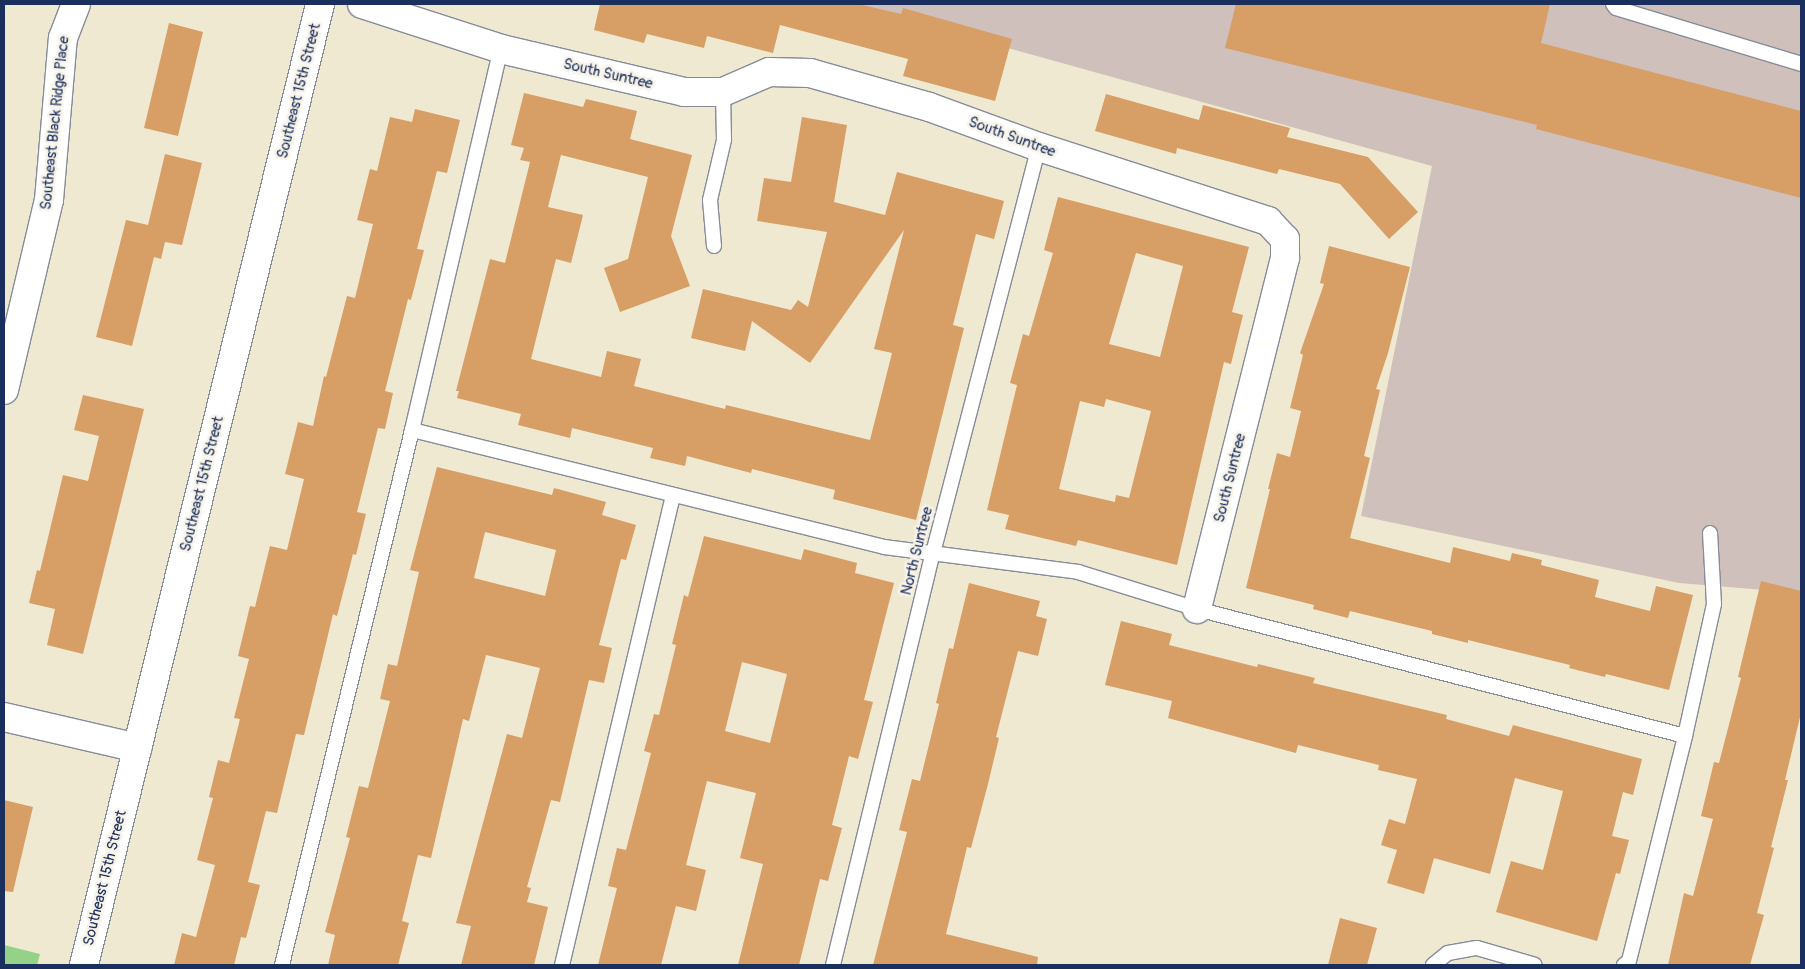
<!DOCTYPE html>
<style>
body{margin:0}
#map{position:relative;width:1805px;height:969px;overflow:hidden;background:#f0e9d1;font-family:Pangolin,sans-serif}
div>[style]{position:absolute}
.industrial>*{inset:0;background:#cfc0bb}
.green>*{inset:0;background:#94d287}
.building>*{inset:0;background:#d79e65}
.roads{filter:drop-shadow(1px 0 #868c98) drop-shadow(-1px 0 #868c98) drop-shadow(0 1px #868c98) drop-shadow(0 -1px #868c98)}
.lane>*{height:14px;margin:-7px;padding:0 7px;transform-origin:7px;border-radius:7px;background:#fff}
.street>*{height:28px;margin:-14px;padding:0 14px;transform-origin:14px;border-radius:14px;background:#fff}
.secondary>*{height:28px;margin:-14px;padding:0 14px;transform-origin:14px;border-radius:14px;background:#fff}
span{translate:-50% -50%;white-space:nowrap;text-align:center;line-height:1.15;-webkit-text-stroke:5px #f7f3e8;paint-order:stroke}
.street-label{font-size:15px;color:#1b2f5e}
.frame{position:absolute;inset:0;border:5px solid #1b2f5e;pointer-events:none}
</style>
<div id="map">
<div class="industrial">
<i style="clip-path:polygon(850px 4px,1801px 4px,1801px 593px,1679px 583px,1361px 516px,1432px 166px)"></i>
</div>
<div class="green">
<i style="clip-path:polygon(4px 945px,40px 954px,37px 965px,4px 965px)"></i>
</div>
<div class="building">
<i style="clip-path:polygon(600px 4px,858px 4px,901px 14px,903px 8px,1012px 39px,995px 101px,903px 76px,908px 59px,780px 25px,773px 53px,707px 36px,704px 48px,647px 34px,644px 43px,594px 30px)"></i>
<i style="clip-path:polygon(1236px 4px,1550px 4px,1541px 43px,1801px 111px,1801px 198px,1536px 129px,1537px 125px,1225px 48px)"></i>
<i style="clip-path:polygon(169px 23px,203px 32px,178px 136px,144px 128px)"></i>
<i style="clip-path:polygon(524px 93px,583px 107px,586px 99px,637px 111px,630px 139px,692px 155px,671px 236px,690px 286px,620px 312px,604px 268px,628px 259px,648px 177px,561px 155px,548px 207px,583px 215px,571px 263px,556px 259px,531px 359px,601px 377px,607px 351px,641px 359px,634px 386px,725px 409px,726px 405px,870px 440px,892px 353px,874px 349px,904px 230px,810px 363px,752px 321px,745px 351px,691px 338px,703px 289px,791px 310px,798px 300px,808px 307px,827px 232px,757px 221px,764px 178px,791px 182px,802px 117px,847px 125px,834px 202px,885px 215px,897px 172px,1004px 201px,994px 239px,976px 234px,953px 325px,964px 328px,916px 520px,833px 499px,835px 490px,752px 469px,751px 473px,687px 456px,685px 466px,650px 458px,653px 448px,572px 428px,570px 438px,518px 425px,521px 414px,457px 398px,459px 391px,456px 391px,490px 259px,505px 263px,530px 162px,520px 160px,524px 148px,511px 145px)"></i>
<i style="clip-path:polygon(1106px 94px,1199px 120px,1203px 105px,1290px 128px,1287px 137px,1368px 157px,1418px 212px,1389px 239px,1340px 184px,1279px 169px,1277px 174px,1177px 148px,1176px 154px,1095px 131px)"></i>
<i style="clip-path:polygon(415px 109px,460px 120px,447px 173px,437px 171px,417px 249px,424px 250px,411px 300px,408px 299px,385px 391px,393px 393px,385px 429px,378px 428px,357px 512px,366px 514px,356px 555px,353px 554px,337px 616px,333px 614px,304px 735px,296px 734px,277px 813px,266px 811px,248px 882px,260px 885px,246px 938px,241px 937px,234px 965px,174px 965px,182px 933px,196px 937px,215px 865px,197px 860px,213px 798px,209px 797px,218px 760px,229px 763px,240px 719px,234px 718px,249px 659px,238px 656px,250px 606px,255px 607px,270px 546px,287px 550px,304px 479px,285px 474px,298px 422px,313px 426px,324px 376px,326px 377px,347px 296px,355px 298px,373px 224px,357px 220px,370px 169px,377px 171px,390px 117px,412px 122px)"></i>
<i style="clip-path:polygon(165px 154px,202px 163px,182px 245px,165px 242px,161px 259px,154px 257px,132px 346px,96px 337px,126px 220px,148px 225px)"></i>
<i style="clip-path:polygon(evenodd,1058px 197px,1249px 247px,1232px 312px,1243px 315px,1231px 364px,1224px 362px,1177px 565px,1078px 540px,1076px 546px,1005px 529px,1009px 515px,987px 510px,1017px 385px,1010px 383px,1023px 334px,1029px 336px,1053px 253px,1044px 250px,1058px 197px,1136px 253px,1183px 266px,1160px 357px,1109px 344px,1136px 253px,1058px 197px,1106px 399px,1151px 411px,1129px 498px,1116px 495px,1115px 502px,1059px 489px,1080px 401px,1104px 407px,1106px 399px)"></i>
<i style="clip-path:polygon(1329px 246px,1410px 267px,1388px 353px,1376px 389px,1380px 390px,1364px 456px,1370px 458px,1350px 538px,1450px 563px,1453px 547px,1510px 561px,1512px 553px,1542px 560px,1541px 565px,1599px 580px,1595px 597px,1650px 611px,1656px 586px,1693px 595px,1669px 690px,1606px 674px,1605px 677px,1569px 668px,1570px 665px,1468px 640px,1468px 643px,1432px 634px,1432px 631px,1350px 611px,1348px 618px,1313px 609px,1314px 605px,1246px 588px,1270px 489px,1268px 489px,1277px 453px,1290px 457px,1301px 411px,1290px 408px,1303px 355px,1300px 353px,1324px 284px,1320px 283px)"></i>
<i style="clip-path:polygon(83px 395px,144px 409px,83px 654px,47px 645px,55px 609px,29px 603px,37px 570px,40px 571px,63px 475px,88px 481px,99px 436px,74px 430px)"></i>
<i style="clip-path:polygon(evenodd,437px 467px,552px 495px,554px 488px,606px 502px,602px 515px,636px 525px,626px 560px,621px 559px,599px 645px,612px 648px,604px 683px,589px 680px,560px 802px,551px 800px,527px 887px,531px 888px,527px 902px,548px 907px,534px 965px,461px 965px,471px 926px,456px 923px,507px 734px,522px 738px,540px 668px,486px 655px,469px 721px,463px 719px,431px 858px,418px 855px,402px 921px,409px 923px,398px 965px,328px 965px,335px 935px,325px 932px,350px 838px,346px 837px,359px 786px,368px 788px,390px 701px,380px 699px,388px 664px,397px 666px,419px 572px,410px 570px,437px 467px,485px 532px,556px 550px,545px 596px,474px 578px,485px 532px)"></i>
<i style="clip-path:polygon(evenodd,704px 536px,801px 560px,804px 549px,857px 563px,855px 573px,894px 583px,864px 700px,873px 702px,858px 759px,849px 756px,832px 825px,842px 828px,828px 881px,820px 879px,799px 965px,738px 965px,763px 864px,740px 858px,756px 793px,707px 781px,686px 865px,706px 870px,696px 911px,676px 906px,661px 965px,598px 965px,617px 888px,608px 886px,617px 848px,626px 850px,651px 753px,644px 751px,654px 714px,659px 715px,676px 645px,672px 644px,684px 595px,688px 597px,704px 536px,742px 662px,787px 674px,770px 743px,725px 731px,742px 662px)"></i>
<i style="clip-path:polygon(1761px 581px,1801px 591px,1801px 713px,1785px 780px,1788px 780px,1771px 847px,1774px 848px,1757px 913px,1764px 915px,1750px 965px,1668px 965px,1684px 893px,1693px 896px,1713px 819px,1701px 816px,1714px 762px,1719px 763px,1741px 678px,1738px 677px)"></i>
<i style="clip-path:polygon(969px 583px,1040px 601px,1036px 616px,1047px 619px,1038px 656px,1018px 651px,996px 737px,999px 738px,988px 784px,971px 848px,967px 847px,946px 934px,1038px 957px,1037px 965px,873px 965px,907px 832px,899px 830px,912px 779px,920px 781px,939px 704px,936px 703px,949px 648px,953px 649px)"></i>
<i style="clip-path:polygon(1121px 621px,1172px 634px,1169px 645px,1257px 667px,1258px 664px,1315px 678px,1313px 683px,1447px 715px,1446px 719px,1509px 736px,1513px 725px,1642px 759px,1633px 795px,1623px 792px,1612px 836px,1629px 840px,1620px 874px,1616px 873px,1597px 941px,1496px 912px,1511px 861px,1543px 870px,1563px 791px,1515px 778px,1490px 874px,1434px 858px,1424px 894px,1387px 883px,1397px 850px,1381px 845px,1389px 819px,1405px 824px,1417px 779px,1378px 770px,1379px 765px,1298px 745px,1296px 753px,1168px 718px,1172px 701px,1105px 685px)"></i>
<i style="clip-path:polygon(4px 800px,33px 807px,13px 892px,4px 891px)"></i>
<i style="clip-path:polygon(1340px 918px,1377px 928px,1367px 965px,1328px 965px)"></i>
</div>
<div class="roads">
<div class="lane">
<i style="left:1613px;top:4px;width:5px;rotate:53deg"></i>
<i style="left:1616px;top:8px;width:193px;rotate:16.8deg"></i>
<i style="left:714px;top:246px;width:46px;rotate:-95deg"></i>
<i style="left:710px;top:200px;width:62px;rotate:-76.9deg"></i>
<i style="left:724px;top:140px;width:48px;rotate:-91.2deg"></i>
<i style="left:412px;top:430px;width:486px;rotate:13.9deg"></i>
<i style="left:884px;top:547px;width:196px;rotate:7.3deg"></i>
<i style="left:1078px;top:572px;width:125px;rotate:17.3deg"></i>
<i style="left:1197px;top:609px;width:504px;rotate:14.59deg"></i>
<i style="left:282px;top:965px;width:551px;rotate:-76.34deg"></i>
<i style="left:412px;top:430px;width:391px;rotate:-76.9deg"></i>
<i style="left:562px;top:965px;width:483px;rotate:-76.7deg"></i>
<i style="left:833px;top:965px;width:424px;rotate:-76.4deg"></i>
<i style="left:933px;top:553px;width:420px;rotate:-75.4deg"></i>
<i style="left:1433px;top:965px;width:19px;rotate:-39deg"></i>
<i style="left:1448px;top:953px;width:29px;rotate:-10deg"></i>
<i style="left:1477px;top:948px;width:60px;rotate:16.3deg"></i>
<i style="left:1624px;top:965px;width:6px;rotate:-39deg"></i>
<i style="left:1629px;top:961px;width:232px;rotate:-76deg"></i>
<i style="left:1685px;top:736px;width:135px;rotate:-77.6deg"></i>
<i style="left:1714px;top:604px;width:71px;rotate:-93.2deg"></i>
</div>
<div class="street">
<i style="left:362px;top:4px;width:146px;rotate:17.9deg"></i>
<i style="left:501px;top:49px;width:188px;rotate:13.2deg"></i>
<i style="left:684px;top:92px;width:39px"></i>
<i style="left:723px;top:92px;width:50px;rotate:-23.5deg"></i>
<i style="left:769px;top:72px;width:41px;rotate:1.4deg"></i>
<i style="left:810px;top:73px;width:124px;rotate:15.9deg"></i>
<i style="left:929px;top:107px;width:117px;rotate:20deg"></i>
<i style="left:1039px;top:147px;width:241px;rotate:17.9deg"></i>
<i style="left:1268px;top:221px;width:25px;rotate:47deg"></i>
<i style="left:1285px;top:239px;width:19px;rotate:90deg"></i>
<i style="left:1285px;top:258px;width:362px;rotate:104.1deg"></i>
<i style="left:4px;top:390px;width:195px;rotate:-76.7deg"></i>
<i style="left:49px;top:200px;width:163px;rotate:-85.1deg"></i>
<i style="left:63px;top:38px;width:36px;rotate:-69deg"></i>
<i style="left:4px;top:717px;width:137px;rotate:13.1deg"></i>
</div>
<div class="secondary">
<i style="left:84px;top:965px;width:990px;rotate:-76.2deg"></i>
</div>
</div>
<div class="street-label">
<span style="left:608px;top:74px;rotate:13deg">South Suntree</span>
<span style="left:299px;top:91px;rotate:-76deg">Southeast 15th Street</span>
<span style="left:55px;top:123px;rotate:-84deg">Southeast Black Ridge Place</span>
<span style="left:1012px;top:137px;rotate:20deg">South Suntree</span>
<span style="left:1230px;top:478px;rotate:-76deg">South Suntree</span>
<span style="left:202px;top:484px;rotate:-76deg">Southeast 15th Street</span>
<span style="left:917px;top:551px;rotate:-76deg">North Suntree</span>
<span style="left:105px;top:878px;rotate:-76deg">Southeast 15th Street</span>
</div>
<div class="frame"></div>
</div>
